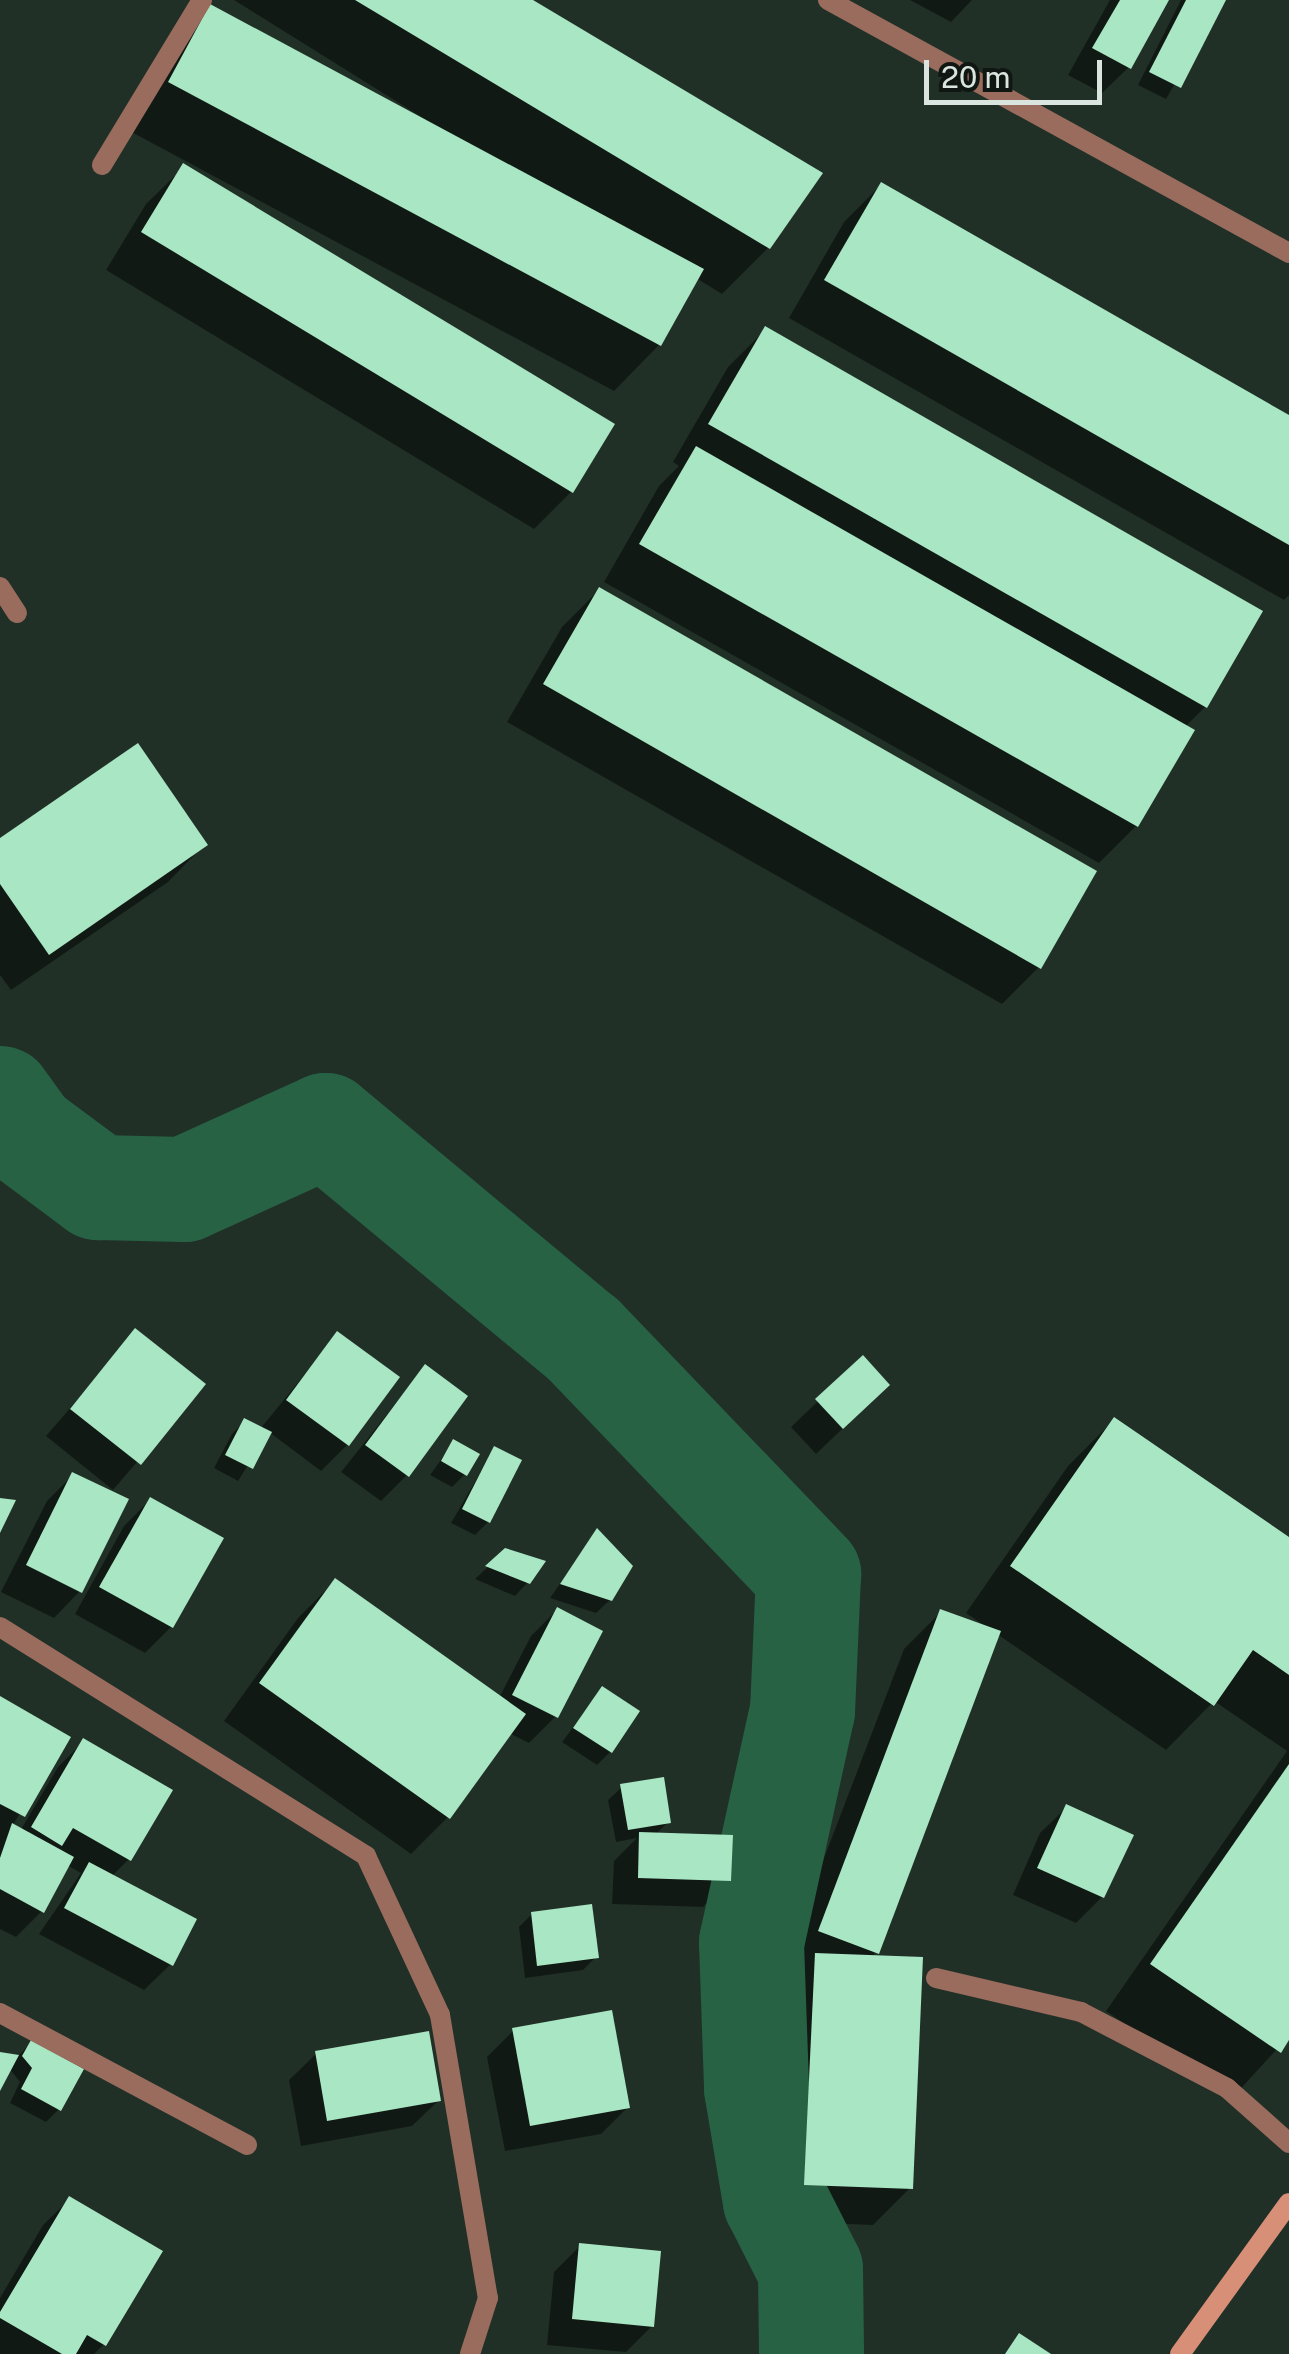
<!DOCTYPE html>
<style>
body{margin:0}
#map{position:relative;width:1289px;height:2354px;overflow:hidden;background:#213027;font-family:"Public Sans",sans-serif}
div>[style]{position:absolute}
.shadow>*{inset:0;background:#0007}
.river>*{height:105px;margin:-52.5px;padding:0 52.5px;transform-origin:52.5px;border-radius:52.5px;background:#276244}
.building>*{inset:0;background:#a9e6c3}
.lane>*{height:20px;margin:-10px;padding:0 10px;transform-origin:10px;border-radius:10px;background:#996c5d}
.street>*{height:20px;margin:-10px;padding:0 10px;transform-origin:10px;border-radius:10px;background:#996c5d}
.secondary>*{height:20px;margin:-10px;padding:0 10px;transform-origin:10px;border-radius:10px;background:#d78f78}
span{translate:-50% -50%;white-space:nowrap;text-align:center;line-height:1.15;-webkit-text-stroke:10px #101612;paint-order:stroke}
.scale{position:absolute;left:924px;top:60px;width:178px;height:45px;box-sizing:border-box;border:5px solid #dbe5df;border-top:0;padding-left:12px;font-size:30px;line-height:35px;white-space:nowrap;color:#dbe5df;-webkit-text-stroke:8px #101612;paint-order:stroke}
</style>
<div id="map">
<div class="shadow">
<i style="clip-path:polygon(234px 0,528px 0,820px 174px,768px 248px,722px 294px,696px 278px,659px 345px,614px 391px,124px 128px,211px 7px,455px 138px)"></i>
<i style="clip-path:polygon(910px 0,972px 0,951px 22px)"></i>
<i style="clip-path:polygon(1110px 0,1167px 0,1129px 67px,1102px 93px,1068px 75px)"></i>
<i style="clip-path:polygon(1181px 0,1223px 0,1166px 99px,1138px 85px)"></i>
<i style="clip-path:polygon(184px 167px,571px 492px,534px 529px,106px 270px,146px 204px)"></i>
<i style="clip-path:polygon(881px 185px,1289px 418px,1289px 595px,1284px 600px,789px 318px,844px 222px)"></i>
<i style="clip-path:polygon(766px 329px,1205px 707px,1185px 727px,1136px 826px,1099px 863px,604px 582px,659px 486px,679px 466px,673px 462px,728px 367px)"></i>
<i style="clip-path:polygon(599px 590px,1039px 967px,1002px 1004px,507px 722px,562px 627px)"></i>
<i style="clip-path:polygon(0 841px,205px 844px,168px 882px,11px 990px,0 975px)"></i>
<i style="clip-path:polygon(136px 1332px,203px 1385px,113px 1490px,46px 1436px)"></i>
<i style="clip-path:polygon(337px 1335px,397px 1378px,347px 1445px,321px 1471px,269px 1432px,238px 1481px,214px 1468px,232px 1434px,245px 1421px,260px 1429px)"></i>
<i style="clip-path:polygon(863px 1358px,861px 1411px,816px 1454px,791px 1427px)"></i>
<i style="clip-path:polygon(425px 1367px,407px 1475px,381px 1501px,341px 1472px)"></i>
<i style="clip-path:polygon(1114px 1420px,1289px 1540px,1289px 2036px,1233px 2097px,1106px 2011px,1287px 1751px,1214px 1701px,1166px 1750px,997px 1634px,873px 1957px,910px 2188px,873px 2225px,768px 2221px,779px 1992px,797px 1974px,782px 1968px,904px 1649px,941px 1612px,985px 1626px,966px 1613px,1068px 1466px)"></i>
<i style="clip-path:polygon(454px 1442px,465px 1474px,452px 1487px,430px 1475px)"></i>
<i style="clip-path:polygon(494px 1449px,488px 1522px,475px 1535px,451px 1523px)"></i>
<i style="clip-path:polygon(73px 1475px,80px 1591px,54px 1618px,1px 1592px,47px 1501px)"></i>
<i style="clip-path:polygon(150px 1500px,171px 1627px,145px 1653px,75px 1614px,124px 1526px)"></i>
<i style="clip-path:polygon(597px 1531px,610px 1600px,596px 1613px,550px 1598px)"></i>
<i style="clip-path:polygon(505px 1551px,528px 1582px,515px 1596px,475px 1579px)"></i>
<i style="clip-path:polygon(335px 1581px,499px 1698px,531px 1636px,557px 1610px,556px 1716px,529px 1743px,509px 1733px,448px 1817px,411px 1854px,224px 1721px,298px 1618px)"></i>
<i style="clip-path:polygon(602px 1689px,610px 1752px,597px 1765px,562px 1742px)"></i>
<i style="clip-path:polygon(0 1699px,68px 1738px,12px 1826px,20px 1831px,58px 1767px,84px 1741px,129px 1859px,111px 1877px,171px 1964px,144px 1990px,39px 1934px,81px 1873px,67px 1865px,42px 1911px,16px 1937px,0 1929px)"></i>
<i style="clip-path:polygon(622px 1787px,668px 1822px,655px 1835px,729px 1880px,703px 1907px,612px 1904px,614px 1861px,637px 1838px,616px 1842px,608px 1800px)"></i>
<i style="clip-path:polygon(1067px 1807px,1102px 1897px,1076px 1923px,1013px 1895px,1040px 1833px)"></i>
<i style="clip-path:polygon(532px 1914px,596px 1957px,583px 1970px,525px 1978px,519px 1927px)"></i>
<i style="clip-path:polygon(513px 2031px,627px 2108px,601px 2134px,505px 2151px,487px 2057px)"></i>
<i style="clip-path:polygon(31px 2043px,59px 2109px,46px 2122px,10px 2103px,20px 2082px,9px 2068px,0 2085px,0 2055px,17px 2057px)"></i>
<i style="clip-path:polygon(316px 2054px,439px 2100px,412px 2126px,301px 2146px,289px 2080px)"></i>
<i style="clip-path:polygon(70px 2199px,104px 2344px,94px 2354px,0 2354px,0 2298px,43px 2225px)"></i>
<i style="clip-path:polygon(580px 2246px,652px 2326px,626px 2352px,547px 2345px,554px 2272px)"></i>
</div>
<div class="river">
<i style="left:0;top:1098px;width:44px;rotate:54.2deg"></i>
<i style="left:26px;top:1134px;width:89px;rotate:36.7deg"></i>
<i style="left:97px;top:1187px;width:87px;rotate:1.3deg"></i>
<i style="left:184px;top:1189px;width:155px;rotate:-24.4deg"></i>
<i style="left:325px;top:1125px;width:334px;rotate:39.7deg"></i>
<i style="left:582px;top:1338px;width:327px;rotate:46.2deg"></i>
<i style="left:808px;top:1574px;width:136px;rotate:92.5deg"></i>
<i style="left:802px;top:1710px;width:238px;rotate:102.4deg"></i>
<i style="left:751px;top:1942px;width:146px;rotate:88deg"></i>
<i style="left:756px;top:2088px;width:114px;rotate:80.4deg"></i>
<i style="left:775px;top:2200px;width:77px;rotate:63.1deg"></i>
<i style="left:810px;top:2269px;width:85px;rotate:89.3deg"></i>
</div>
<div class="building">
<i style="clip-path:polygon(355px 0,533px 0,823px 173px,770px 249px)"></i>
<i style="clip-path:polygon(1120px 0,1169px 0,1131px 69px,1092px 48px)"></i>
<i style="clip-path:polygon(1186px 0,1226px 0,1181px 88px,1149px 72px)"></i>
<i style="clip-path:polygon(210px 4px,704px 269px,661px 346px,168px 82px)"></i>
<i style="clip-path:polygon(183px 163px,615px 424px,573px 493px,141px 232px)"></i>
<i style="clip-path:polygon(881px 182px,1289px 415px,1289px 545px,824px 280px)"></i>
<i style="clip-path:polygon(765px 326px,1263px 611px,1207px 708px,708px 424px)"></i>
<i style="clip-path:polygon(696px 446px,1195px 730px,1138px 827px,639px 544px)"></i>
<i style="clip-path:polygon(599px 587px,1097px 871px,1041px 969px,543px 684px)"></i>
<i style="clip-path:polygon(138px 743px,208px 845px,49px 955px,0 884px,0 838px)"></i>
<i style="clip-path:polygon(135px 1328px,206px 1384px,141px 1465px,70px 1409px)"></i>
<i style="clip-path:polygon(337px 1331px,400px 1377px,349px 1446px,286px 1400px)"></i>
<i style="clip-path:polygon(863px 1355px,890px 1385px,843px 1429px,815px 1399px)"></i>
<i style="clip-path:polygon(425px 1364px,468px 1396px,409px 1477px,365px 1445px)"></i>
<i style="clip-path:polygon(1114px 1417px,1289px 1537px,1289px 1675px,1253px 1650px,1214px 1706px,1010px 1566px)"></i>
<i style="clip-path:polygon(244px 1418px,272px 1432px,253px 1469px,225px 1455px)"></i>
<i style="clip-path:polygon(453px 1439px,480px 1454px,467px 1476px,441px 1461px)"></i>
<i style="clip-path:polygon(494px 1446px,522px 1460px,490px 1523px,462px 1509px)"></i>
<i style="clip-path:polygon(72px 1472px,129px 1499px,82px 1593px,26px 1565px)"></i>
<i style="clip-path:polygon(150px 1497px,224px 1538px,173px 1628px,99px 1587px)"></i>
<i style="clip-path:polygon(0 1498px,16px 1500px,0 1533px)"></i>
<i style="clip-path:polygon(597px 1528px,633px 1566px,612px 1601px,560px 1584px)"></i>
<i style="clip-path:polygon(505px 1548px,546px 1561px,530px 1584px,485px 1566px)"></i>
<i style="clip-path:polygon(335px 1578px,526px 1714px,450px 1819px,259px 1683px)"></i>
<i style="clip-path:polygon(557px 1607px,603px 1631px,558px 1718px,512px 1695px)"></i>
<i style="clip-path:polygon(940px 1609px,1001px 1631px,879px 1954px,818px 1931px)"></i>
<i style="clip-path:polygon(602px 1686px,640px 1711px,612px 1753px,573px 1728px)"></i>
<i style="clip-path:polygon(0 1696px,71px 1737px,25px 1817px,0 1804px)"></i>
<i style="clip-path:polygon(83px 1738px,173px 1790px,131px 1861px,73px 1828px,62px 1846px,31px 1827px)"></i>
<i style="clip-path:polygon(1289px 1764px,1289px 2040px,1281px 2053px,1150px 1964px)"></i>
<i style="clip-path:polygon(664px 1777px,671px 1823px,628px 1830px,620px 1784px)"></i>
<i style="clip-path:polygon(1066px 1804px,1134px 1835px,1104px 1898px,1037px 1868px)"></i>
<i style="clip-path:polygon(12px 1823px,74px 1857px,44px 1913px,0 1889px,0 1858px)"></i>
<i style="clip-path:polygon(639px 1832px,733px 1835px,731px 1881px,638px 1878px)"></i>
<i style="clip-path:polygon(89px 1862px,197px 1919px,173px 1966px,64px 1908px)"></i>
<i style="clip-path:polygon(592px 1904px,599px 1958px,537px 1966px,531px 1912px)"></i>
<i style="clip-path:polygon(815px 1953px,923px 1957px,913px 2189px,804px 2185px)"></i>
<i style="clip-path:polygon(612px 2010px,630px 2108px,530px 2126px,512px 2028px)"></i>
<i style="clip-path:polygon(429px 2031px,441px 2101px,327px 2121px,315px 2051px)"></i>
<i style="clip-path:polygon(31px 2040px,84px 2069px,61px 2111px,21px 2089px,32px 2068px,22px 2056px)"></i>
<i style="clip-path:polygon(0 2052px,19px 2055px,0 2091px)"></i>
<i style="clip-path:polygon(69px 2196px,163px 2251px,106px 2346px,87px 2335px,76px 2354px,62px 2354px,0 2318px,0 2312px)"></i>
<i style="clip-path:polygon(579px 2243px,661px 2251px,654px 2327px,572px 2319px)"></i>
<i style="clip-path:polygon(1019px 2333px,1051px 2354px,1005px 2354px)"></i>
</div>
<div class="lane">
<i style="left:828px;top:0;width:526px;rotate:28.76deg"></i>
<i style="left:102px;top:165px;width:193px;rotate:-58.8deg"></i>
<i style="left:0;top:587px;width:31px;rotate:57deg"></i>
<i style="left:936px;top:1978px;width:149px;rotate:13.2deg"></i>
<i style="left:1081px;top:2012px;width:165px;rotate:27.5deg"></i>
<i style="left:1227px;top:2088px;width:83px;rotate:41.6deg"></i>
<i style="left:0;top:2013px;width:280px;rotate:28.1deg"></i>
</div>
<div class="street">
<i style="left:0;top:1627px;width:432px;rotate:32deg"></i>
<i style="left:366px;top:1856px;width:175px;rotate:65deg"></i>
<i style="left:440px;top:2015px;width:287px;rotate:80.4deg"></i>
<i style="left:488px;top:2298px;width:59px;rotate:107.8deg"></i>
</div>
<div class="secondary">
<i style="left:1180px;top:2354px;width:186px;rotate:-54.2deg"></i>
</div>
<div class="scale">20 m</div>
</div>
